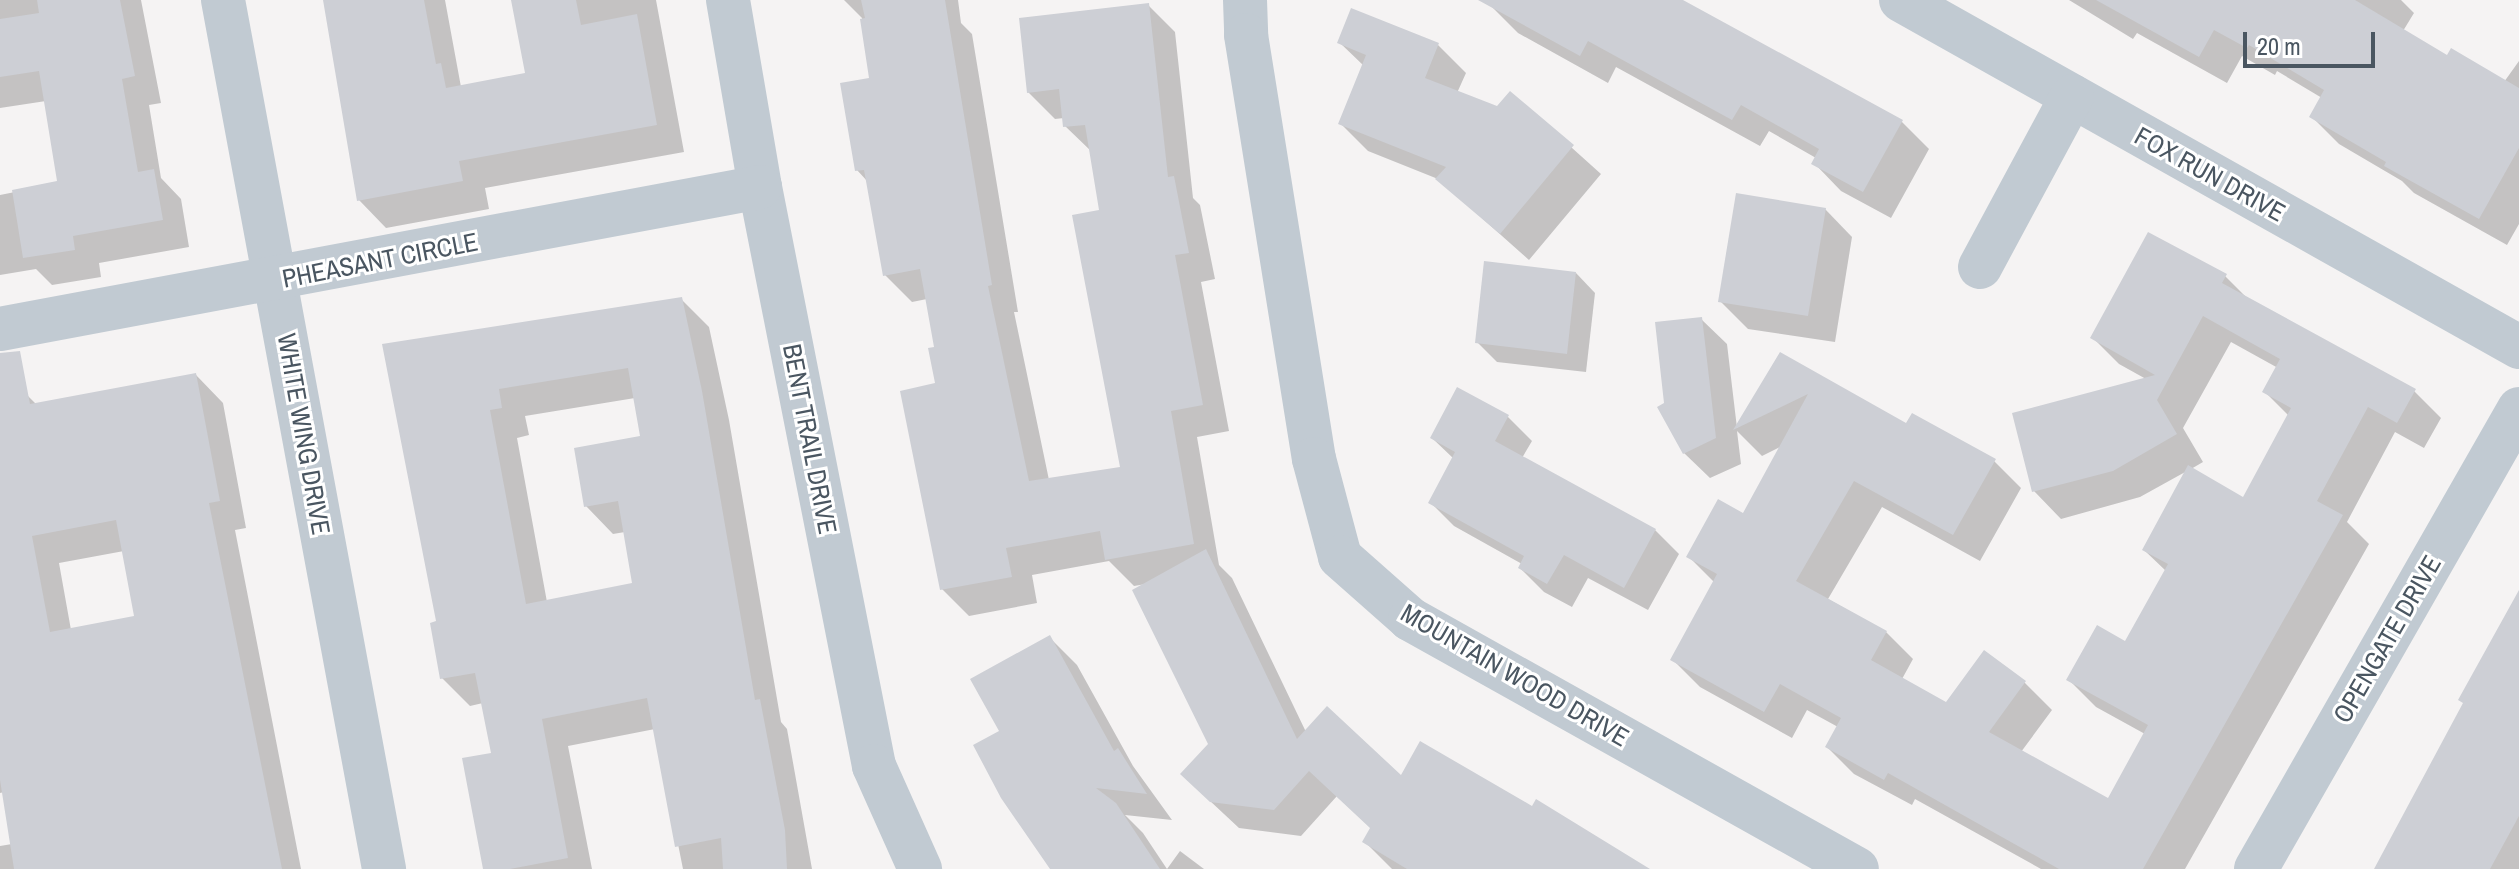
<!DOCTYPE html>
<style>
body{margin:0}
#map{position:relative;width:2519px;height:869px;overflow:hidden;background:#f5f3f3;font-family:"Archivo Narrow",sans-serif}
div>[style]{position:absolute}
.shadow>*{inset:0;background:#0003}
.building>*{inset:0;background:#cdcfd5}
.minor>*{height:44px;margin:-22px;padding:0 22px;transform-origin:22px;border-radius:22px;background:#c1cad2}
span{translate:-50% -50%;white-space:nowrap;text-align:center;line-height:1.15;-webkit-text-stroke:6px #fff;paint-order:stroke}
.street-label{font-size:26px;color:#4a5661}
.scale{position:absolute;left:2243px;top:32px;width:132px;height:36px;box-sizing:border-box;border:4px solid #4a5661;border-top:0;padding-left:10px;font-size:24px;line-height:28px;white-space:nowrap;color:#4a5661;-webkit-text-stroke:6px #fff;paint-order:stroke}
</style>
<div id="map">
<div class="shadow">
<i style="clip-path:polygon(0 0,141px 0,161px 103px,149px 105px,161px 178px,181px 199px,189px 247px,99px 263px,101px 277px,52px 285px,36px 269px,0 275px,0 195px,60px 183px,46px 101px,0 108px)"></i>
<i style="clip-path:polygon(324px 0,445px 0,461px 87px,527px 75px,513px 0,656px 0,684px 152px,485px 188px,489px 209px,386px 228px,359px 200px)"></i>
<i style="clip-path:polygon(844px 0,958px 0,961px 23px,972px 34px,1018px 312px,1014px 312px,1049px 480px,1122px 468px,1101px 211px,1092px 152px,1065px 126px,1064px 118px,1055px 119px,1028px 92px,1148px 5px,1175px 32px,1193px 198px,1200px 205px,1215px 279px,1201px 282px,1229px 431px,1197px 437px,1219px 565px,1232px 578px,1306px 732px,1401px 778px,1642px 869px,1392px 869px,1365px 842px,1372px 829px,1337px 796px,1301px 836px,1239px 828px,1209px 800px,1210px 744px,1146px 584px,1134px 586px,1109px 561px,1032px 575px,1037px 603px,969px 616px,942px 589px,936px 348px,927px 299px,912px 302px,885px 275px,868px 182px,857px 170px,872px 80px,862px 18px)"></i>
<i style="clip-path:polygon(1493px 0,1681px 0,1901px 121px,1929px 149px,1891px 218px,1841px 191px,1814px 163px,1816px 158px,1769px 131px,1760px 146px,1616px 67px,1608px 83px,1518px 33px,1490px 5px)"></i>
<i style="clip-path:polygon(2069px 0,2401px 0,2414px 13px,2403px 31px,2448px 58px,2504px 82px,2519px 61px,2519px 224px,2507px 245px,2414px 193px,2402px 181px,2339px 144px,2311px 116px,2322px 98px,2277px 71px,2275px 75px,2242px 56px,2227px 83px,2137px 33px,2133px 39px)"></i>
<i style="clip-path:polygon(1339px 42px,1438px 45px,1466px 73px,1457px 93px,1498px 109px,1511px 93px,1601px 174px,1529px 260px,1438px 179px,1368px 151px,1341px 124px,1364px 66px)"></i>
<i style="clip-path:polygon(1825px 209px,1852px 237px,1835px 342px,1748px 329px,1720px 301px)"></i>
<i style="clip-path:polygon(1576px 273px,1595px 293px,1586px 372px,1497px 362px,1477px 342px)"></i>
<i style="clip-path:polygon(evenodd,2225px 276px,2251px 302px,2414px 391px,2441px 418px,2424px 448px,2395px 432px,2347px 522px,2369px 544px,2185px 869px,2041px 869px,1915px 799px,1912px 805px,1854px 774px,1827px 747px,1838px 727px,1807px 710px,1792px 738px,1700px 687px,1673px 660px,1715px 583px,1689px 557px,1744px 516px,1782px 446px,1762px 456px,1737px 431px,1741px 464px,1710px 478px,1684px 453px,1666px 404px,1701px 319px,1727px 344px,1737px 428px,1780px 354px,1907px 425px,1994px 461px,2021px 488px,1980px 561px,1882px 507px,1828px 599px,1886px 632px,1913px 659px,1902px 679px,1947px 705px,1984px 653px,2025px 683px,2052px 710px,2021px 752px,2109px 801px,2145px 734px,2096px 707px,2069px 680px,2126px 644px,2166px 571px,2144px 550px,2187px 471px,2140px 497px,2061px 519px,2034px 491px,2146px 379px,2119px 364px,2092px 337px,2225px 276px,2231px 342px,2278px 368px,2265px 392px,2289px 416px,2244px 500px,2191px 469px,2203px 462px,2183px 428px,2231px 342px)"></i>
<i style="clip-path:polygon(evenodd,681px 299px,709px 327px,729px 420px,781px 722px,787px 729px,812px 869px,683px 869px,655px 729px,568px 746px,592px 869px,485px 869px,493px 755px,483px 703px,470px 706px,442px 678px,438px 623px,384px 346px,681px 299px,635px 398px,643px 438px,586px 506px,613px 534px,625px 532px,634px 585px,547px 602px,517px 438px,529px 435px,525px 416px,635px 398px)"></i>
<i style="clip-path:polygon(evenodd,196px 375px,223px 403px,246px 528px,235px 530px,301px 869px,0 869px,0 846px,12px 844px,4px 792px,0 793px,0 401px,28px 396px,37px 405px,196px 375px,124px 551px,136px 618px,71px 630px,59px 563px,124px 551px)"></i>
<i style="clip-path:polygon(1458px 390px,1508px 417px,1532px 441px,1522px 458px,1655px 530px,1679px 554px,1648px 610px,1588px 578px,1572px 607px,1544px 592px,1520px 568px,1522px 564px,1454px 526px,1430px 502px,1454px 459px,1432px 438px)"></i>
<i style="clip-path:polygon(2519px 613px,2519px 869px,2376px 869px)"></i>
<i style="clip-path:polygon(1049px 637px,1077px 665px,1133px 766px,1172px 820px,1125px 815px,1143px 833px,1167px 869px,1180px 851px,1204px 869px,1051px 869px)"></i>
</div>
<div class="building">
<i style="clip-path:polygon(37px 0,120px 0,135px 76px,122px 79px,138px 172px,154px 169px,163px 220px,73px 236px,75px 250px,23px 258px,12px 190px,57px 181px,39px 71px,0 77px,0 19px,39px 13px)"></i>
<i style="clip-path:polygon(323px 0,424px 0,436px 64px,441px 63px,446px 88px,525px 73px,511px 0,576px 0,581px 25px,637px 14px,657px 125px,459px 161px,463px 181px,357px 201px)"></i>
<i style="clip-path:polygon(861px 0,945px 0,992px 285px,988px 286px,1029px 481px,1120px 467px,1072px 215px,1099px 210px,1085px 125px,1063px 127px,1059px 89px,1027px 93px,1019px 18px,1149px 3px,1168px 177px,1174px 176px,1189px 253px,1175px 255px,1203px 405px,1171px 411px,1194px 544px,1105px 560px,1100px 531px,1006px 548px,1012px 577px,940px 590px,900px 391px,935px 383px,928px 348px,934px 347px,920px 269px,883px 276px,864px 170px,855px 171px,840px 83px,869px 78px,860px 19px,865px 18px)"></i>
<i style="clip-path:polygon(1478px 0,1683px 0,1903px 120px,1863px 192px,1811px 164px,1819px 149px,1741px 105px,1732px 120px,1588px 41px,1580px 56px)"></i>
<i style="clip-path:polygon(2096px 0,2355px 0,2447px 55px,2451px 48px,2519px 88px,2519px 148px,2479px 219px,2384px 166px,2386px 162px,2309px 117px,2324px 90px,2249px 45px,2247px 48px,2214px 30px,2199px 57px)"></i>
<i style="clip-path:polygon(1351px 8px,1439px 43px,1425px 78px,1497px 106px,1510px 91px,1574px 145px,1500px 234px,1435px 179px,1446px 167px,1338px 124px,1366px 55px,1337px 43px)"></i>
<i style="clip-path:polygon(1736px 193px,1826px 208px,1808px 316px,1718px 302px)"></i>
<i style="clip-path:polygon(2148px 232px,2227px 274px,2222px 283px,2416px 389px,2397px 423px,2368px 407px,2317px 501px,2343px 515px,2143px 869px,2059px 869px,1888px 773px,1884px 780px,1825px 747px,1841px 718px,1780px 684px,1764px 712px,1670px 660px,1717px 574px,1686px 557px,1718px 499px,1743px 513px,1808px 394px,1733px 430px,1780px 352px,1906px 423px,1912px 413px,1996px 459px,1953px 535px,1854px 481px,1796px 581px,1887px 631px,1871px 660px,1946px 702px,1984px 650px,2026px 681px,1989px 732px,2108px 798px,2148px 725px,2066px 680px,2097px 625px,2125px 641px,2168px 564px,2142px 550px,2188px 465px,2243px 497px,2291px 408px,2262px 392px,2280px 359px,2203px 316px,2157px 400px,2177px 434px,2113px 471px,2032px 492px,2012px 413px,2155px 375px,2090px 338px)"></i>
<i style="clip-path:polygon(1484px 261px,1576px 272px,1567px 354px,1475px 343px)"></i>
<i style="clip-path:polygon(evenodd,682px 297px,702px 391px,755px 700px,760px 699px,785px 830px,787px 869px,723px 869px,721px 838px,675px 847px,647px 698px,542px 719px,568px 858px,510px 869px,483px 869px,462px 758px,491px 753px,475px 673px,440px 679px,430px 623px,436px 621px,382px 344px,682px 297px,628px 368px,640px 436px,574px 448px,584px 507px,618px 501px,632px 583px,526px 604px,490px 410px,502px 408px,499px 389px,628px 368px)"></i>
<i style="clip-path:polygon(1702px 317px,1716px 438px,1683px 454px,1657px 407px,1664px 403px,1655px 322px)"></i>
<i style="clip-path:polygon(evenodd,20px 351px,30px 404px,196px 373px,220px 501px,209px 503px,282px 869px,14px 869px,0 780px,0 353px,20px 351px,116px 520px,134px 616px,50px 632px,32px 536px,116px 520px)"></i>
<i style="clip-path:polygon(1457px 387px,1509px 415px,1495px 441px,1656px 529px,1624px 588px,1564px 555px,1547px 584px,1518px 568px,1524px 556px,1428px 503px,1455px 452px,1430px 438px)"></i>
<i style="clip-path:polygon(1206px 549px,1297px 739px,1327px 706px,1401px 775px,1420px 741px,1532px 806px,1536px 799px,1650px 869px,1407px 869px,1362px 842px,1370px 828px,1309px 771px,1274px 810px,1210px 802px,1180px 774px,1208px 744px,1132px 590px)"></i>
<i style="clip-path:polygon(2519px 590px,2519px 816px,2490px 869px,2374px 869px,2463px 703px,2458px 700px)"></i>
<i style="clip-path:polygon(1050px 635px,1114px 751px,1118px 748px,1147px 794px,1096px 788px,1116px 803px,1160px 869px,1050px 869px,1001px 798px,973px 745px,999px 731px,970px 679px)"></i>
</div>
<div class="minor">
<i style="left:223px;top:0;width:884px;rotate:79.5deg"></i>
<i style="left:728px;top:0;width:190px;rotate:80.3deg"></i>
<i style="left:760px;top:187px;width:590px;rotate:78.86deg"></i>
<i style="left:874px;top:766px;width:113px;rotate:65.9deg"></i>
<i style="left:1245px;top:0;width:35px;rotate:88deg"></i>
<i style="left:1246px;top:35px;width:429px;rotate:80.9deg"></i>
<i style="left:1314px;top:459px;width:101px;rotate:75.1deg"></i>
<i style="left:1340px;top:557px;width:94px;rotate:41.5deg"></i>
<i style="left:1410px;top:619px;width:512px;rotate:29.22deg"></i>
<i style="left:1901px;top:0;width:709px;rotate:29.31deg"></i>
<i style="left:1980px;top:267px;width:194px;rotate:-61.7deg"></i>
<i style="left:0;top:329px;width:773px;rotate:-10.58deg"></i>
<i style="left:2256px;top:869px;width:530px;rotate:-60.24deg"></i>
</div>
<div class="street-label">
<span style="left:2210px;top:174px;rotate:29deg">FOX RUN DRIVE</span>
<span style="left:380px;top:260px;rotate:-11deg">PHEASANT CIRCLE</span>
<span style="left:304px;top:434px;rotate:80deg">WHITE WING DRIVE</span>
<span style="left:810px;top:439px;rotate:79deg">BENT TRAIL DRIVE</span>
<span style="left:2387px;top:639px;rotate:-60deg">OPENGATE DRIVE</span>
<span style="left:1515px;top:675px;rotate:30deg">MOUNTAIN WOOD DRIVE</span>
</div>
<div class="scale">20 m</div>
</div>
